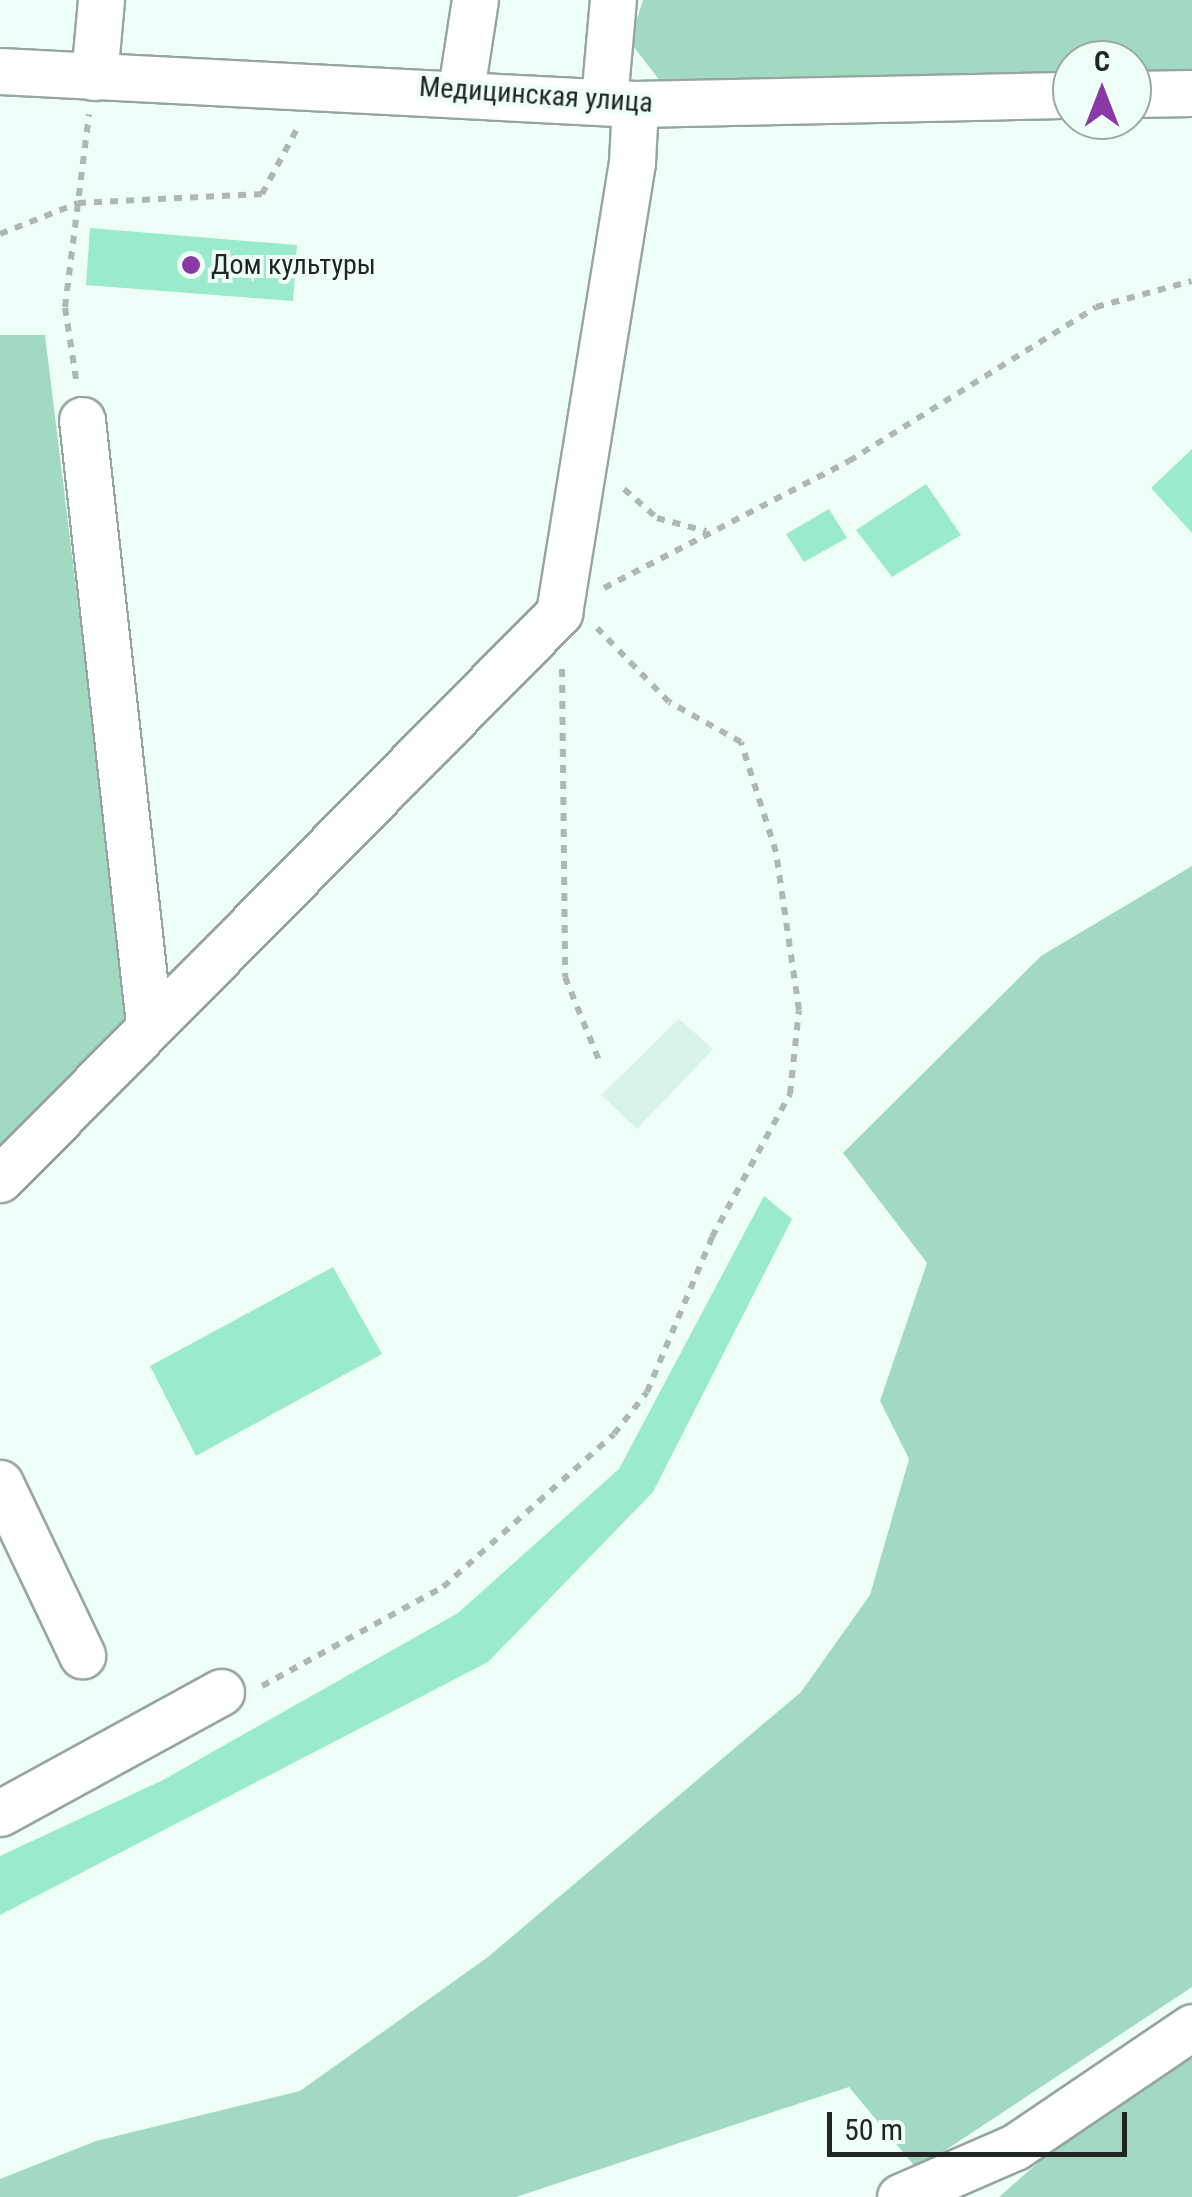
<!DOCTYPE html>
<meta charset="utf-8">
<style>
body{margin:0}
#map{position:relative;width:1192px;height:2197px;overflow:hidden;background:#eefff7;font-family:"Roboto Condensed",sans-serif}
div>[style]{position:absolute}
.built>*{inset:0;background:#daf3e8}
.green>*{inset:0;background:#a1d9c1}
.building>*{inset:0;background:#9aebc9}
.path>*{height:6px;margin-top:-3px;transform-origin:0;background:repeating-linear-gradient(90deg,#acb9b3 0 8px,transparent 0 16px)}
.roads{filter:drop-shadow(2px 0 #96a69f) drop-shadow(-2px 0 #96a69f) drop-shadow(0 2px #96a69f) drop-shadow(0 -2px #96a69f)}
.minor>*{height:45px;margin:-22.5px;padding:0 22.5px;transform-origin:22.5px;border-radius:22.5px;background:#fff}
.dots>*{width:28px;height:28px;translate:-50% -50%;box-sizing:border-box;border:5px solid #eefff7;border-radius:50%}
span{translate:-50% -50%;white-space:nowrap;text-align:center;line-height:1.15;-webkit-text-stroke:8px #eefff7;paint-order:stroke}
.street-label{font-size:28px;color:#202623}
.poi-label{font-size:28px;color:#202623}
.left{translate:0 -50%;text-align:left}
.north{position:absolute;left:1052px;top:40px;width:100px;height:100px;box-sizing:border-box;background:#eefff7;border:2px solid #9ca8a2;border-radius:50%;rotate:0deg;font-size:28px;font-weight:700;line-height:40px;text-align:center;color:#202623}
.north::after{content:'';display:block;margin:auto;width:35px;height:45px;background:#8b39a7;clip-path:polygon(50% 0,100% 100%,50% 72%,0 100%)}
.scale{position:absolute;left:827px;top:2112px;width:300px;height:45px;box-sizing:border-box;border:5px solid #202623;border-top:0;padding-left:12px;font-size:30px;line-height:35px;white-space:nowrap;color:#202623;-webkit-text-stroke:8px #eefff7;paint-order:stroke}
</style>
<div id="map">
<div class="built">
<i style="clip-path:polygon(679px 1019px,713px 1049px,637px 1129px,601px 1095px)"></i>
</div>
<div class="green">
<i style="clip-path:polygon(643px 0,1192px 0,1192px 76px,1132px 77px,1132px 60px,1072px 60px,1072px 79px,667px 90px,630px 42px)"></i>
<i style="clip-path:polygon(0 335px,45px 335px,129px 1019px,0 1153px)"></i>
<i style="clip-path:polygon(1192px 866px,1192px 1987px,917px 2169px,849px 2087px,516px 2197px,0 2197px,0 2179px,96px 2141px,300px 2091px,488px 1957px,801px 1692px,870px 1595px,909px 1459px,880px 1401px,927px 1263px,843px 1153px,1041px 956px)"></i>
<i style="clip-path:polygon(1192px 2028px,1192px 2197px,999px 2197px)"></i>
</div>
<div class="building">
<i style="clip-path:polygon(90px 228px,297px 245px,293px 301px,86px 285px)"></i>
<i style="clip-path:polygon(1192px 449px,1192px 533px,1151px 488px)"></i>
<i style="clip-path:polygon(926px 484px,961px 535px,892px 577px,856px 530px)"></i>
<i style="clip-path:polygon(829px 509px,847px 538px,804px 562px,786px 534px)"></i>
<i style="clip-path:polygon(764px 1196px,792px 1219px,653px 1492px,488px 1662px,0 1915px,0 1856px,163px 1780px,458px 1613px,619px 1469px)"></i>
<i style="clip-path:polygon(333px 1267px,382px 1354px,196px 1456px,150px 1366px)"></i>
</div>
<div class="path">
<i style="left:0;top:234px;width:84px;rotate:-21.7deg"></i>
<i style="left:78px;top:203px;width:184px;rotate:-2.8deg"></i>
<i style="left:262px;top:194px;width:76px;rotate:-61.8deg"></i>
<i style="left:76px;top:379px;width:73px;rotate:-98.7deg"></i>
<i style="left:65px;top:307px;width:194px;rotate:-82.9deg"></i>
<i style="left:624px;top:489px;width:44px;rotate:41.3deg"></i>
<i style="left:657px;top:518px;width:51px;rotate:14.9deg"></i>
<i style="left:604px;top:588px;width:276px;rotate:-27.4deg"></i>
<i style="left:849px;top:461px;width:291px;rotate:-31.9deg"></i>
<i style="left:1096px;top:307px;width:99px;rotate:-15.2deg"></i>
<i style="left:562px;top:669px;width:308px;rotate:89.4deg"></i>
<i style="left:565px;top:977px;width:95px;rotate:67.8deg"></i>
<i style="left:262px;top:1686px;width:206px;rotate:-28.7deg"></i>
<i style="left:443px;top:1587px;width:229px;rotate:-41.8deg"></i>
<i style="left:614px;top:1434px;width:53px;rotate:-51.8deg"></i>
<i style="left:647px;top:1392px;width:168px;rotate:-67.2deg"></i>
<i style="left:712px;top:1237px;width:163px;rotate:-61.4deg"></i>
<i style="left:790px;top:1094px;width:84px;rotate:-83.9deg"></i>
<i style="left:799px;top:1010px;width:160px;rotate:-98.3deg"></i>
<i style="left:776px;top:852px;width:115px;rotate:-107.7deg"></i>
<i style="left:741px;top:742px;width:82px;rotate:-150.9deg"></i>
<i style="left:669px;top:702px;width:103px;rotate:-134.2deg"></i>
</div>
<div class="roads">
<div class="minor">
<i style="left:0;top:71px;width:636px;rotate:2.97deg"></i>
<i style="left:635px;top:104px;width:437px;rotate:-1.2deg"></i>
<i style="left:94px;top:77px;width:77px;rotate:-84.8deg"></i>
<i style="left:461px;top:90px;width:91px;rotate:-81.2deg"></i>
<i style="left:1132px;top:94px;width:60px;rotate:-1deg"></i>
<i style="left:604px;top:100px;width:100px;rotate:-84.9deg"></i>
<i style="left:82px;top:420px;width:608px;rotate:83.67deg"></i>
<i style="left:0;top:1179px;width:796px;rotate:-45.36deg"></i>
<i style="left:559px;top:613px;width:457px;rotate:-80.8deg"></i>
<i style="left:632px;top:162px;width:58px;rotate:-87deg"></i>
<i style="left:0;top:1483px;width:191px;rotate:64.5deg"></i>
<i style="left:0;top:1813px;width:252px;rotate:-28.7deg"></i>
<i style="left:900px;top:2197px;width:125px;rotate:-23.5deg"></i>
<i style="left:1015px;top:2147px;width:214px;rotate:-34.1deg"></i>
</div>
</div>
<div class="dots">
<i style="left:191px;top:265px;background:#8b39a7"></i>
</div>
<div class="street-label">
<span style="left:536px;top:95px;rotate:4deg">Медицинская улица</span>
</div>
<div class="poi-label">
<span class="left" style="left:211px;top:265px">Дом культуры</span>
</div>
<div class="north">С</div>
<div class="scale">50 m</div>
</div>
